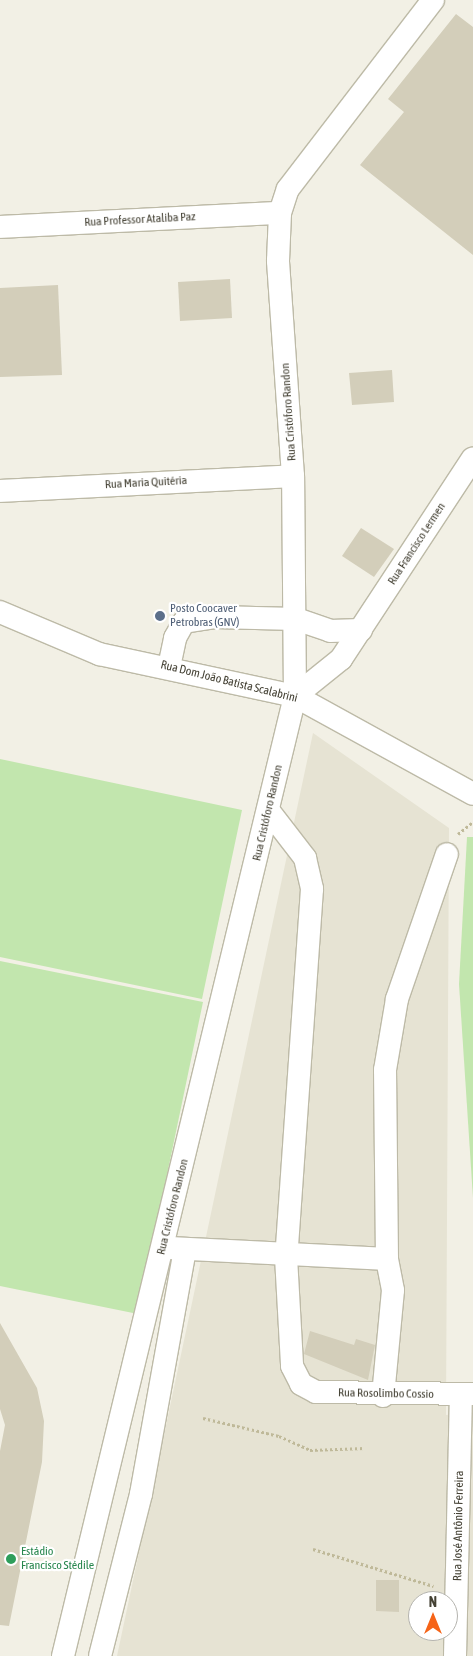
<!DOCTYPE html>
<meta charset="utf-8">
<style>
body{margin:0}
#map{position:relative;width:473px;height:1656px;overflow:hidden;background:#f2f0e5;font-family:"Asap Condensed",sans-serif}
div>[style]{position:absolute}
.residential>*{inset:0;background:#e6e3d3}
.green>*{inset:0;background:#c2e6ae}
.building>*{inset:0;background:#d3ceba}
.path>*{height:3px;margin-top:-1.5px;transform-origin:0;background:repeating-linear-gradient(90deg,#bfb999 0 2.5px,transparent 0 5px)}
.roads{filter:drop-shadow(1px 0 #bdbaa7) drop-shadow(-1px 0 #bdbaa7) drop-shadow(0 1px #bdbaa7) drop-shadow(0 -1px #bdbaa7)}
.minor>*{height:22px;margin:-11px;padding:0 11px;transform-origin:11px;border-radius:11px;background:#fff}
.dots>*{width:14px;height:14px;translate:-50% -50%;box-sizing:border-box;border:2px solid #fff;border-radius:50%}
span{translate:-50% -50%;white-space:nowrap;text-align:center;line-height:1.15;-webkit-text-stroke:4.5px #fff;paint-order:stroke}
.street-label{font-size:12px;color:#444134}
.service-label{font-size:12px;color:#4e5e75}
.left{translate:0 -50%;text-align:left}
.leisure-label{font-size:12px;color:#27864d}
.north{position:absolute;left:408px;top:1591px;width:50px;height:50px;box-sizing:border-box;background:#fff;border:1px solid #b4b3ae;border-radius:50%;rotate:0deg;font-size:14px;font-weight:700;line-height:20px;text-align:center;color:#444134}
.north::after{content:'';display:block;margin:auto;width:18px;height:22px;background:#f66418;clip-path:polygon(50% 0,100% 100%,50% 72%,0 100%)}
</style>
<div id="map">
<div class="residential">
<i style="clip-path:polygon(evenodd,313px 733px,449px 828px,446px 1415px,473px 1412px,473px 1656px,117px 1656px,313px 733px,418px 1601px,448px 1601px,448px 1631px,418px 1631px,418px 1601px)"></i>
</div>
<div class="green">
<i style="clip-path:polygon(0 759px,242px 810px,202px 999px,0 957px)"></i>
<i style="clip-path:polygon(467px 837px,473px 837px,473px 1198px,459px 984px)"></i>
<i style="clip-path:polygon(0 961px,203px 1002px,138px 1314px,0 1286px)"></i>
</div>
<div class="building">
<i style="clip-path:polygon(456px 14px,473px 27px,473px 255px,360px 165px,404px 112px,388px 99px)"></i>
<i style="clip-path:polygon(230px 279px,232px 318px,180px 321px,178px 282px)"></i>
<i style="clip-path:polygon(58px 285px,62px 375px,0 377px,0 288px)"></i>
<i style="clip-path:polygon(392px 370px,394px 402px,352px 405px,349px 373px)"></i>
<i style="clip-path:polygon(361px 528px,394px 549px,374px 577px,342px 556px)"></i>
<i style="clip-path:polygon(0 1323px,37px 1388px,44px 1421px,42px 1462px,9px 1626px,0 1625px,0 1451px,5px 1425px,0 1409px)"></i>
<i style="clip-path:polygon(310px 1331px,354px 1345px,356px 1339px,375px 1345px,368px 1380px,304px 1354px)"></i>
<i style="clip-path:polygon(376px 1580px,399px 1580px,399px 1612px,376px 1611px)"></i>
</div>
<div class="path">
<i style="left:458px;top:834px;width:19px;rotate:-39deg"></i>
<i style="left:203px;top:1418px;width:78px;rotate:13.3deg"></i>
<i style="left:279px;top:1436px;width:34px;rotate:24deg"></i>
<i style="left:310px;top:1450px;width:55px;rotate:-2.1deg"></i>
<i style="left:313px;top:1549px;width:126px;rotate:17.1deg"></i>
</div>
<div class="roads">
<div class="minor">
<i style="left:0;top:227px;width:280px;rotate:-2.9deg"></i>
<i style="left:0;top:491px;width:293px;rotate:-2.9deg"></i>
<i style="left:0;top:612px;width:108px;rotate:23deg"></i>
<i style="left:99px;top:654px;width:200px;rotate:12.1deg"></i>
<i style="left:295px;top:696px;width:203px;rotate:28.8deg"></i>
<i style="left:169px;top:667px;width:30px;rotate:-78deg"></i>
<i style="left:175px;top:638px;width:18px;rotate:-61deg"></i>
<i style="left:184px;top:622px;width:31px;rotate:-9deg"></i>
<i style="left:215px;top:617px;width:81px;rotate:1.4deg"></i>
<i style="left:296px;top:619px;width:36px;rotate:19deg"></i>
<i style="left:330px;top:631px;width:31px;rotate:-2deg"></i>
<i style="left:295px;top:696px;width:59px;rotate:-38.8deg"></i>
<i style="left:341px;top:659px;width:240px;rotate:-56.7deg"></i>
<i style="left:268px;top:810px;width:61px;rotate:52.4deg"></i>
<i style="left:305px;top:858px;width:32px;rotate:77deg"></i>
<i style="left:312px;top:889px;width:369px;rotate:94deg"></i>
<i style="left:286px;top:1257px;width:109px;rotate:86.8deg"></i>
<i style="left:292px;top:1366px;width:20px;rotate:63deg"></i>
<i style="left:301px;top:1384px;width:17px;rotate:28deg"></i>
<i style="left:316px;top:1392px;width:157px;rotate:0.7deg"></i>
<i style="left:171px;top:1248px;width:216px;rotate:2.9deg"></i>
<i style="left:383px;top:1396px;width:106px;rotate:-84.6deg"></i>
<i style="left:393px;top:1290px;width:32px;rotate:-101deg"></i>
<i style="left:387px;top:1259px;width:189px;rotate:-90.6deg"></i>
<i style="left:385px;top:1070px;width:72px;rotate:-80.4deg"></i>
<i style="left:397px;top:999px;width:153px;rotate:-71deg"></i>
<i style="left:63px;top:1656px;width:988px;rotate:-76.41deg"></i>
<i style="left:295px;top:696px;width:220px;rotate:-90.5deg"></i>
<i style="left:293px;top:476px;width:216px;rotate:-94deg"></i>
<i style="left:278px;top:261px;width:48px;rotate:-87.6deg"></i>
<i style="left:280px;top:213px;width:25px;rotate:-72deg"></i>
<i style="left:288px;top:189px;width:238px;rotate:-52.5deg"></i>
<i style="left:100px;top:1656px;width:167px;rotate:-75.8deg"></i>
<i style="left:141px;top:1494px;width:248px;rotate:-79.8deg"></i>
<i style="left:455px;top:1656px;width:261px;rotate:-88.7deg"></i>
</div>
</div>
<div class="dots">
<i style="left:160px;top:616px;background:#5c6f8a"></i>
<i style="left:11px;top:1559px;background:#2e9e5b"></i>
</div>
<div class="street-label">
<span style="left:140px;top:220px;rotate:-3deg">Rua Professor Ataliba Paz</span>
<span style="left:289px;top:412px;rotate:-94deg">Rua Cristóforo Randon</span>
<span style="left:146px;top:483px;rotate:-3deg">Rua Maria Quitéria</span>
<span style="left:417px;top:544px;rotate:-57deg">Rua Francisco Lermen</span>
<span style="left:229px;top:682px;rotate:14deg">Rua Dom João Batista Scalabrini</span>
<span style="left:268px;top:813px;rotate:-77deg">Rua Cristóforo Randon</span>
<span style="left:173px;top:1207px;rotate:-76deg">Rua Cristóforo Randon</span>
<span style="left:386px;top:1394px;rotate:1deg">Rua Rosolimbo Cossio</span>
<span style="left:459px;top:1526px;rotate:-89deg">Rua José Antônio Ferreira</span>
</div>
<div class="service-label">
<span class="left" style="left:170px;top:616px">Posto Coocaver<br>Petrobras (GNV)</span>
</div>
<div class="leisure-label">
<span class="left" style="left:21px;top:1559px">Estádio<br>Francisco Stédile</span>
</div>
<div class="north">N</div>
</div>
